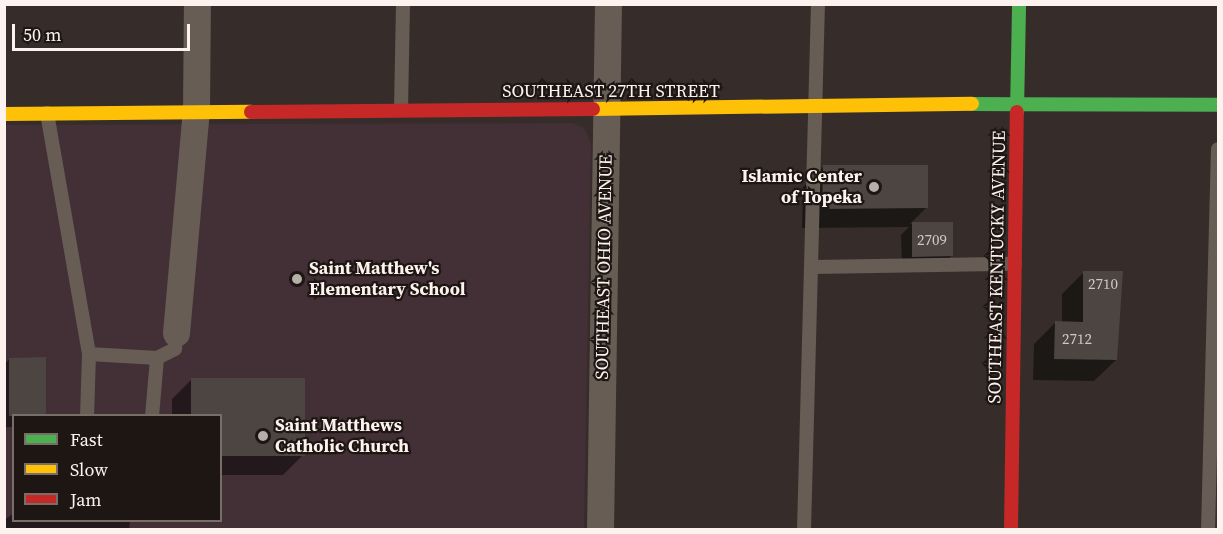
<!DOCTYPE html>
<style>
body{margin:0}
#map{position:relative;width:1223px;height:534px;overflow:hidden;background:#362d2a;font-family:"Source Serif 4",serif}
div>[style]{position:absolute}
.education>*{inset:0;background:#423036}
.shadow>*{inset:0;background:#0007}
.building>*{inset:0;background:#4c4542}
.lane>*{height:14px;margin:-7px;padding:0 7px;transform-origin:7px;border-radius:7px;background:#675d55}
.street>*{height:27px;margin:-13.5px;padding:0 13.5px;transform-origin:13.5px;border-radius:13.5px;background:#675d55}
.fast>*{height:14px;margin:-7px;padding:0 7px;transform-origin:7px;border-radius:7px;background:#4caf50}
.slow>*{height:14px;margin:-7px;padding:0 7px;transform-origin:7px;border-radius:7px;background:#ffc107}
.jam>*{height:14px;margin:-7px;padding:0 7px;transform-origin:7px;border-radius:7px;background:#c62828}
.dots>*{width:16px;height:16px;translate:-50% -50%;box-sizing:border-box;border:3px solid #1d1613;border-radius:50%}
span{translate:-50% -50%;white-space:nowrap;text-align:center;line-height:1.15;-webkit-text-stroke:4.5px #1d1613;paint-order:stroke}
.number-label{font-size:15px;color:#d1c7c2}
.number-label span{-webkit-text-stroke-width:0}
.street-label{font-size:18px;color:#fdf2ed}
.poi-label{font-size:18px;color:#fdf2ed;font-weight:700}
.right{translate:-100% -50%;text-align:right}
.left{translate:0 -50%;text-align:left}
.frame{position:absolute;inset:0;border:6px solid #fdf2ed;pointer-events:none}
.legend{position:absolute;left:12px;top:414px;width:210px;height:108px;box-sizing:border-box;background:#1d1613;border:2px solid #776e6a;margin:0;padding:8px 10px;list-style:none;font-size:18px;color:#fdf2ed}
.legend li{display:flex;align-items:center;gap:12px;height:30px}
.legend b{width:30px;border:2px solid #776e6a}
.scale{position:absolute;left:12px;top:24px;width:178px;height:27px;box-sizing:border-box;border:3px solid #fdf2ed;border-top:0;padding-left:8px;font-size:18px;line-height:21px;white-space:nowrap;color:#fdf2ed;-webkit-text-stroke:4px #1d1613;paint-order:stroke}
</style>
<div id="map">
<div class="education">
<i style="clip-path:polygon(evenodd,572px 123px,584px 128px,591px 143px,584px 529px,5px 529px,4px 125px,572px 123px,14px 416px,220px 416px,220px 520px,14px 520px,14px 416px)"></i>
</div>
<div class="shadow">
<i style="clip-path:polygon(823px 167px,926px 208px,910px 224px,951px 223px,952px 255px,941px 267px,902px 267px,901px 235px,909px 227px,802px 228px,803px 187px)"></i>
<i style="clip-path:polygon(1084px 272px,1116px 360px,1094px 381px,1033px 380px,1034px 344px,1055px 323px,1062px 323px,1062px 294px)"></i>
<i style="clip-path:polygon(10px 359px,14px 427px,4px 427px,4px 364px)"></i>
<i style="clip-path:polygon(192px 379px,303px 455px,283px 475px,220px 475px,220px 416px,172px 416px,172px 399px)"></i>
<i style="clip-path:polygon(14px 513px,14px 520px,130px 520px,129px 530px,4px 530px,4px 520px)"></i>
</div>
<div class="building">
<i style="clip-path:polygon(823px 165px,928px 165px,928px 208px,822px 209px)"></i>
<i style="clip-path:polygon(912px 222px,953px 222px,953px 256px,912px 257px)"></i>
<i style="clip-path:polygon(1083px 271px,1123px 271px,1117px 360px,1054px 359px,1055px 321px,1083px 322px)"></i>
<i style="clip-path:polygon(46px 357px,46px 416px,9px 416px,9px 358px)"></i>
<i style="clip-path:polygon(191px 378px,305px 378px,305px 456px,220px 456px,220px 416px,191px 416px)"></i>
</div>
<div class="lane">
<i style="left:401px;top:109px;width:105px;rotate:-88.9deg"></i>
<i style="left:47px;top:113px;width:245px;rotate:80.1deg"></i>
<i style="left:89px;top:354px;width:62px;rotate:91.8deg"></i>
<i style="left:813px;top:267px;width:202px;rotate:-0.9deg"></i>
<i style="left:89px;top:354px;width:68px;rotate:3.4deg"></i>
<i style="left:157px;top:358px;width:58px;rotate:94.9deg"></i>
<i style="left:157px;top:358px;width:20px;rotate:-27deg"></i>
<i style="left:175px;top:349px;width:16px;rotate:-86deg"></i>
<i style="left:804px;top:530px;width:526px;rotate:-88.48deg"></i>
<i style="left:1208px;top:530px;width:381px;rotate:-88.5deg"></i>
</div>
<div class="street">
<i style="left:176px;top:333px;width:224px;rotate:-84.9deg"></i>
<i style="left:196px;top:110px;width:106px;rotate:-89.5deg"></i>
<i style="left:600px;top:530px;width:526px;rotate:-89.13deg"></i>
</div>
<div class="fast">
<i style="left:972px;top:104px;width:246px;rotate:0.2deg"></i>
<i style="left:1017px;top:112px;width:108px;rotate:-88.9deg"></i>
</div>
<div class="slow">
<i style="left:593px;top:109px;width:379px;rotate:-0.8deg"></i>
<i style="left:4px;top:114px;width:247px;rotate:-0.5deg"></i>
</div>
<div class="jam">
<i style="left:251px;top:112px;width:342px;rotate:-0.5deg"></i>
<i style="left:1011px;top:530px;width:418px;rotate:-89.2deg"></i>
</div>
<div class="dots">
<i style="left:874px;top:187px;background:#b7ada9"></i>
<i style="left:297px;top:279px;background:#b7ada9"></i>
<i style="left:263px;top:436px;background:#b7ada9"></i>
</div>
<div class="number-label">
<span style="left:932px;top:240px">2709</span>
<span style="left:1103px;top:284px">2710</span>
<span style="left:1077px;top:339px">2712</span>
</div>
<div class="street-label">
<span style="left:611px;top:91px">SOUTHEAST 27TH STREET</span>
<span style="left:604px;top:267px;rotate:-89deg">SOUTHEAST OHIO AVENUE</span>
<span style="left:997px;top:267px;rotate:-89deg">SOUTHEAST KENTUCKY AVENUE</span>
</div>
<div class="poi-label">
<span class="right" style="left:862px;top:187px">Islamic Center<br>of Topeka</span>
<span class="left" style="left:309px;top:279px">Saint Matthew's<br>Elementary School</span>
<span class="left" style="left:275px;top:436px">Saint Matthews<br>Catholic Church</span>
</div>
<div class="frame"></div>
<ul class="legend">
<li><b style="height:8px;background:#4caf50"></b>Fast</li>
<li><b style="height:8px;background:#ffc107"></b>Slow</li>
<li><b style="height:8px;background:#c62828"></b>Jam</li>
</ul>
<div class="scale">50 m</div>
</div>
